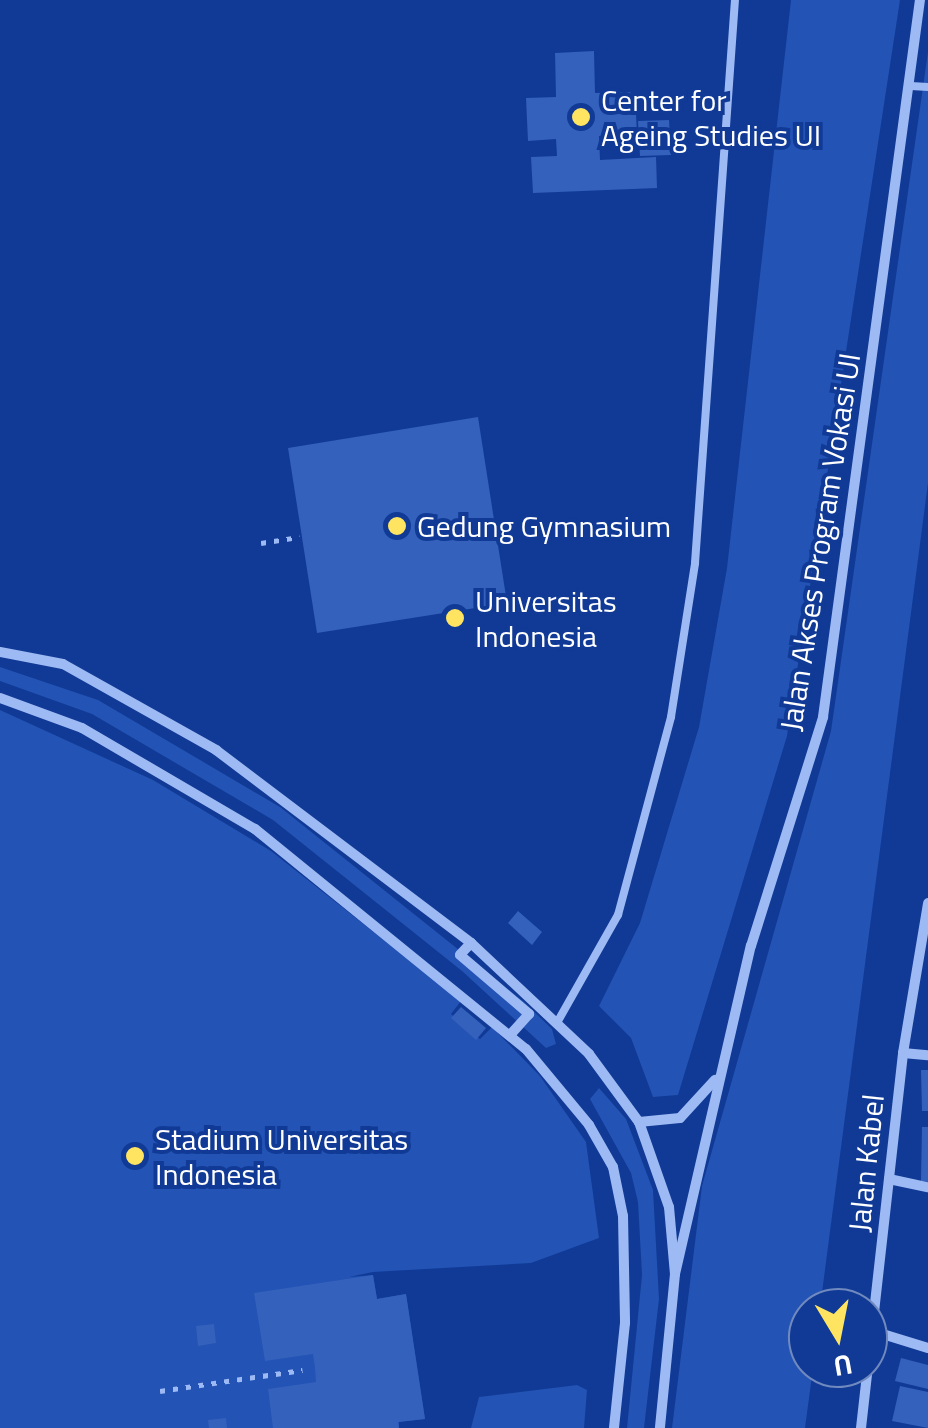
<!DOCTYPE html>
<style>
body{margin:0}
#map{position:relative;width:928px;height:1428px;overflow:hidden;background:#103a95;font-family:"Titillium Web",sans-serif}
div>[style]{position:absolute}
.green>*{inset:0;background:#2253b5}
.building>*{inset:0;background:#3461bc}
.path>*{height:5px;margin-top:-2.5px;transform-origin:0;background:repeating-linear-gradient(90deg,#9ebaf4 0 5px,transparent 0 13px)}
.lane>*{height:8px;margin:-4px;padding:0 4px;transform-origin:4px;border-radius:4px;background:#9ebaf4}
.street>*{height:10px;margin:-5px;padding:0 5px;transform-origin:5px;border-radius:5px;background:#9ebaf4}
.dots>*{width:28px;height:28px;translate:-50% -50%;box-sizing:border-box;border:5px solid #103a95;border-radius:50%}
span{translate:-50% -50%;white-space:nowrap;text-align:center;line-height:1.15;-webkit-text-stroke:8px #103a95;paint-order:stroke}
.poi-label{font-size:30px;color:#fff}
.left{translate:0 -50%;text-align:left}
.street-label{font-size:30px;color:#fff}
.north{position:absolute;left:788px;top:1288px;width:100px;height:100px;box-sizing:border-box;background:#103a95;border:2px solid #7089bf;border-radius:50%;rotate:170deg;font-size:28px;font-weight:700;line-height:40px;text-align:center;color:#fff}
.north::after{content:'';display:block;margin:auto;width:35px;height:45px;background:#ffe461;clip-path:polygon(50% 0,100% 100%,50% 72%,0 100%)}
</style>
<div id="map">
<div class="green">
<i style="clip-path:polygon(791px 0,900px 0,787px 736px,678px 1095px,653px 1097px,631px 1038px,599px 1006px,640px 923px,699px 727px,727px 568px)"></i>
<i style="clip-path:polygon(928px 52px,928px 483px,820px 1308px,808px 1308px,813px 1368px,805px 1428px,672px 1428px,702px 1186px,831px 731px)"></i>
<i style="clip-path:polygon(0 667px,98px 700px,280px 807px,524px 1002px,552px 1029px,556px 1044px,546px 1048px,462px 971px,273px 820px,92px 714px,0 681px)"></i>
<i style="clip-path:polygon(0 710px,153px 780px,271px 851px,461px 1001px,451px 1014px,480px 1039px,492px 1027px,540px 1076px,586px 1142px,599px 1238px,531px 1263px,373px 1272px,349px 1277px,373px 1275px,377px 1299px,406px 1294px,425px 1419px,399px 1422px,399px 1428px,0 1428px)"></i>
<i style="clip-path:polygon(599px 1088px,626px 1119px,653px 1190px,659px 1299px,644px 1428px,627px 1428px,642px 1275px,638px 1202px,631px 1173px,590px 1099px)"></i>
<i style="clip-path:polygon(577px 1385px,587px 1390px,584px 1428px,471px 1428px,479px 1397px)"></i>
</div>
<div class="building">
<i style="clip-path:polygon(594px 51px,595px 93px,635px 92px,637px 135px,599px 136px,600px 160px,656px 157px,657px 188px,533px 193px,531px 157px,557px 156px,556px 139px,528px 141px,526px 98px,556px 97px,555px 53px)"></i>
<i style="clip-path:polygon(669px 120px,671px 155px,640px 156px,638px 121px)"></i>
<i style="clip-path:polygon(478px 417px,507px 603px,317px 633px,288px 448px)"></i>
<i style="clip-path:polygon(518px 911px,542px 932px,532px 945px,508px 923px)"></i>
<i style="clip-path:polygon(461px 1007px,486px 1028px,476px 1040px,451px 1018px)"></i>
<i style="clip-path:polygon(921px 1070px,928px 1070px,928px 1111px,922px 1111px)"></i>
<i style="clip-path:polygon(922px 1127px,928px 1127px,928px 1182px,921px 1181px)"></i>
<i style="clip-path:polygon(373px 1275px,377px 1299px,406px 1294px,425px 1419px,398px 1422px,399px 1428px,273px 1428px,268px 1389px,316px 1382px,315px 1368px,313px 1354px,265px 1361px,254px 1293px)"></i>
<i style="clip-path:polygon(214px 1324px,216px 1343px,198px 1346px,196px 1326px)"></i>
<i style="clip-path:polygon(901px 1358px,928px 1365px,928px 1389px,895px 1381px)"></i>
<i style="clip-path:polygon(900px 1386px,928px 1392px,928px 1428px,892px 1421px)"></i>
<i style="clip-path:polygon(226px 1418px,227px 1428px,209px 1428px,208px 1420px)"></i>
</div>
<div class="path">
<i style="left:261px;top:543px;width:39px;rotate:-9deg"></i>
<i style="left:160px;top:1391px;width:144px;rotate:-8.4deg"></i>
</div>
<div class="lane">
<i style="left:911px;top:86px;width:17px;rotate:3deg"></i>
<i style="left:558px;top:1021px;width:122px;rotate:-60.5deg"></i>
<i style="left:618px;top:915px;width:205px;rotate:-75deg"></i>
<i style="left:671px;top:717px;width:156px;rotate:-81.1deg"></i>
<i style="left:695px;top:563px;width:564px;rotate:-85.94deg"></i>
</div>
<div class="street">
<i style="left:0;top:652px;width:64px;rotate:10.8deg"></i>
<i style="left:63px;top:664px;width:176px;rotate:29.3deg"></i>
<i style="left:216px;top:750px;width:320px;rotate:37.1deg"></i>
<i style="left:471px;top:943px;width:162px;rotate:43.2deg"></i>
<i style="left:589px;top:1054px;width:84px;rotate:53.7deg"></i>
<i style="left:639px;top:1122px;width:90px;rotate:70.6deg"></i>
<i style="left:669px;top:1207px;width:67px;rotate:84.9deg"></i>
<i style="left:675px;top:1274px;width:155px;rotate:95.6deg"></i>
<i style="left:0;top:698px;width:87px;rotate:20.1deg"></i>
<i style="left:82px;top:728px;width:200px;rotate:30.3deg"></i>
<i style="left:255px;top:829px;width:349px;rotate:39.1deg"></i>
<i style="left:526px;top:1049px;width:99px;rotate:50.3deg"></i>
<i style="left:589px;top:1125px;width:48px;rotate:60.3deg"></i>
<i style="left:613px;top:1167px;width:50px;rotate:78.5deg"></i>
<i style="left:623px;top:1216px;width:107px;rotate:88.9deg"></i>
<i style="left:625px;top:1323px;width:106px;rotate:96deg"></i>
<i style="left:471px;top:943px;width:16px;rotate:133deg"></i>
<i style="left:460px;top:955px;width:91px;rotate:40.5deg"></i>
<i style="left:529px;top:1014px;width:27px;rotate:132deg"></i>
<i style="left:903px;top:1053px;width:25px;rotate:5deg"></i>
<i style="left:639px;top:1122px;width:41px;rotate:-5.6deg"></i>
<i style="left:680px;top:1118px;width:52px;rotate:-47.4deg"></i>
<i style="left:889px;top:1179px;width:40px;rotate:12deg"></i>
<i style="left:675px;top:1274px;width:337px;rotate:-77deg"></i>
<i style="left:751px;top:946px;width:240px;rotate:-72.5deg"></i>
<i style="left:823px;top:717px;width:724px;rotate:-82.3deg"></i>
<i style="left:876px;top:1332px;width:54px;rotate:17.1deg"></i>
<i style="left:861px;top:1428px;width:377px;rotate:-83.6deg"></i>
<i style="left:903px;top:1053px;width:152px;rotate:-80.5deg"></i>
</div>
<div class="dots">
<i style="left:581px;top:117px;background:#ffe461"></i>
<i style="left:397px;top:526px;background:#ffe461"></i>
<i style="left:455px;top:618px;background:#ffe461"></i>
<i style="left:135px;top:1156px;background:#ffe461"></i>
</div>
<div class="poi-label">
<span class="left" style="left:601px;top:117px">Center for<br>Ageing Studies UI</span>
<span class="left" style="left:417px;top:526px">Gedung Gymnasium</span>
<span class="left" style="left:475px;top:618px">Universitas<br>Indonesia</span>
<span class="left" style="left:155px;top:1156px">Stadium Universitas<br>Indonesia</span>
</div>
<div class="street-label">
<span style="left:820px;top:542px;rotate:-81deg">Jalan Akses Program Vokasi UI</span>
<span style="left:866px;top:1163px;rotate:-84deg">Jalan Kabel</span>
</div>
<div class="north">U</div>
</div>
